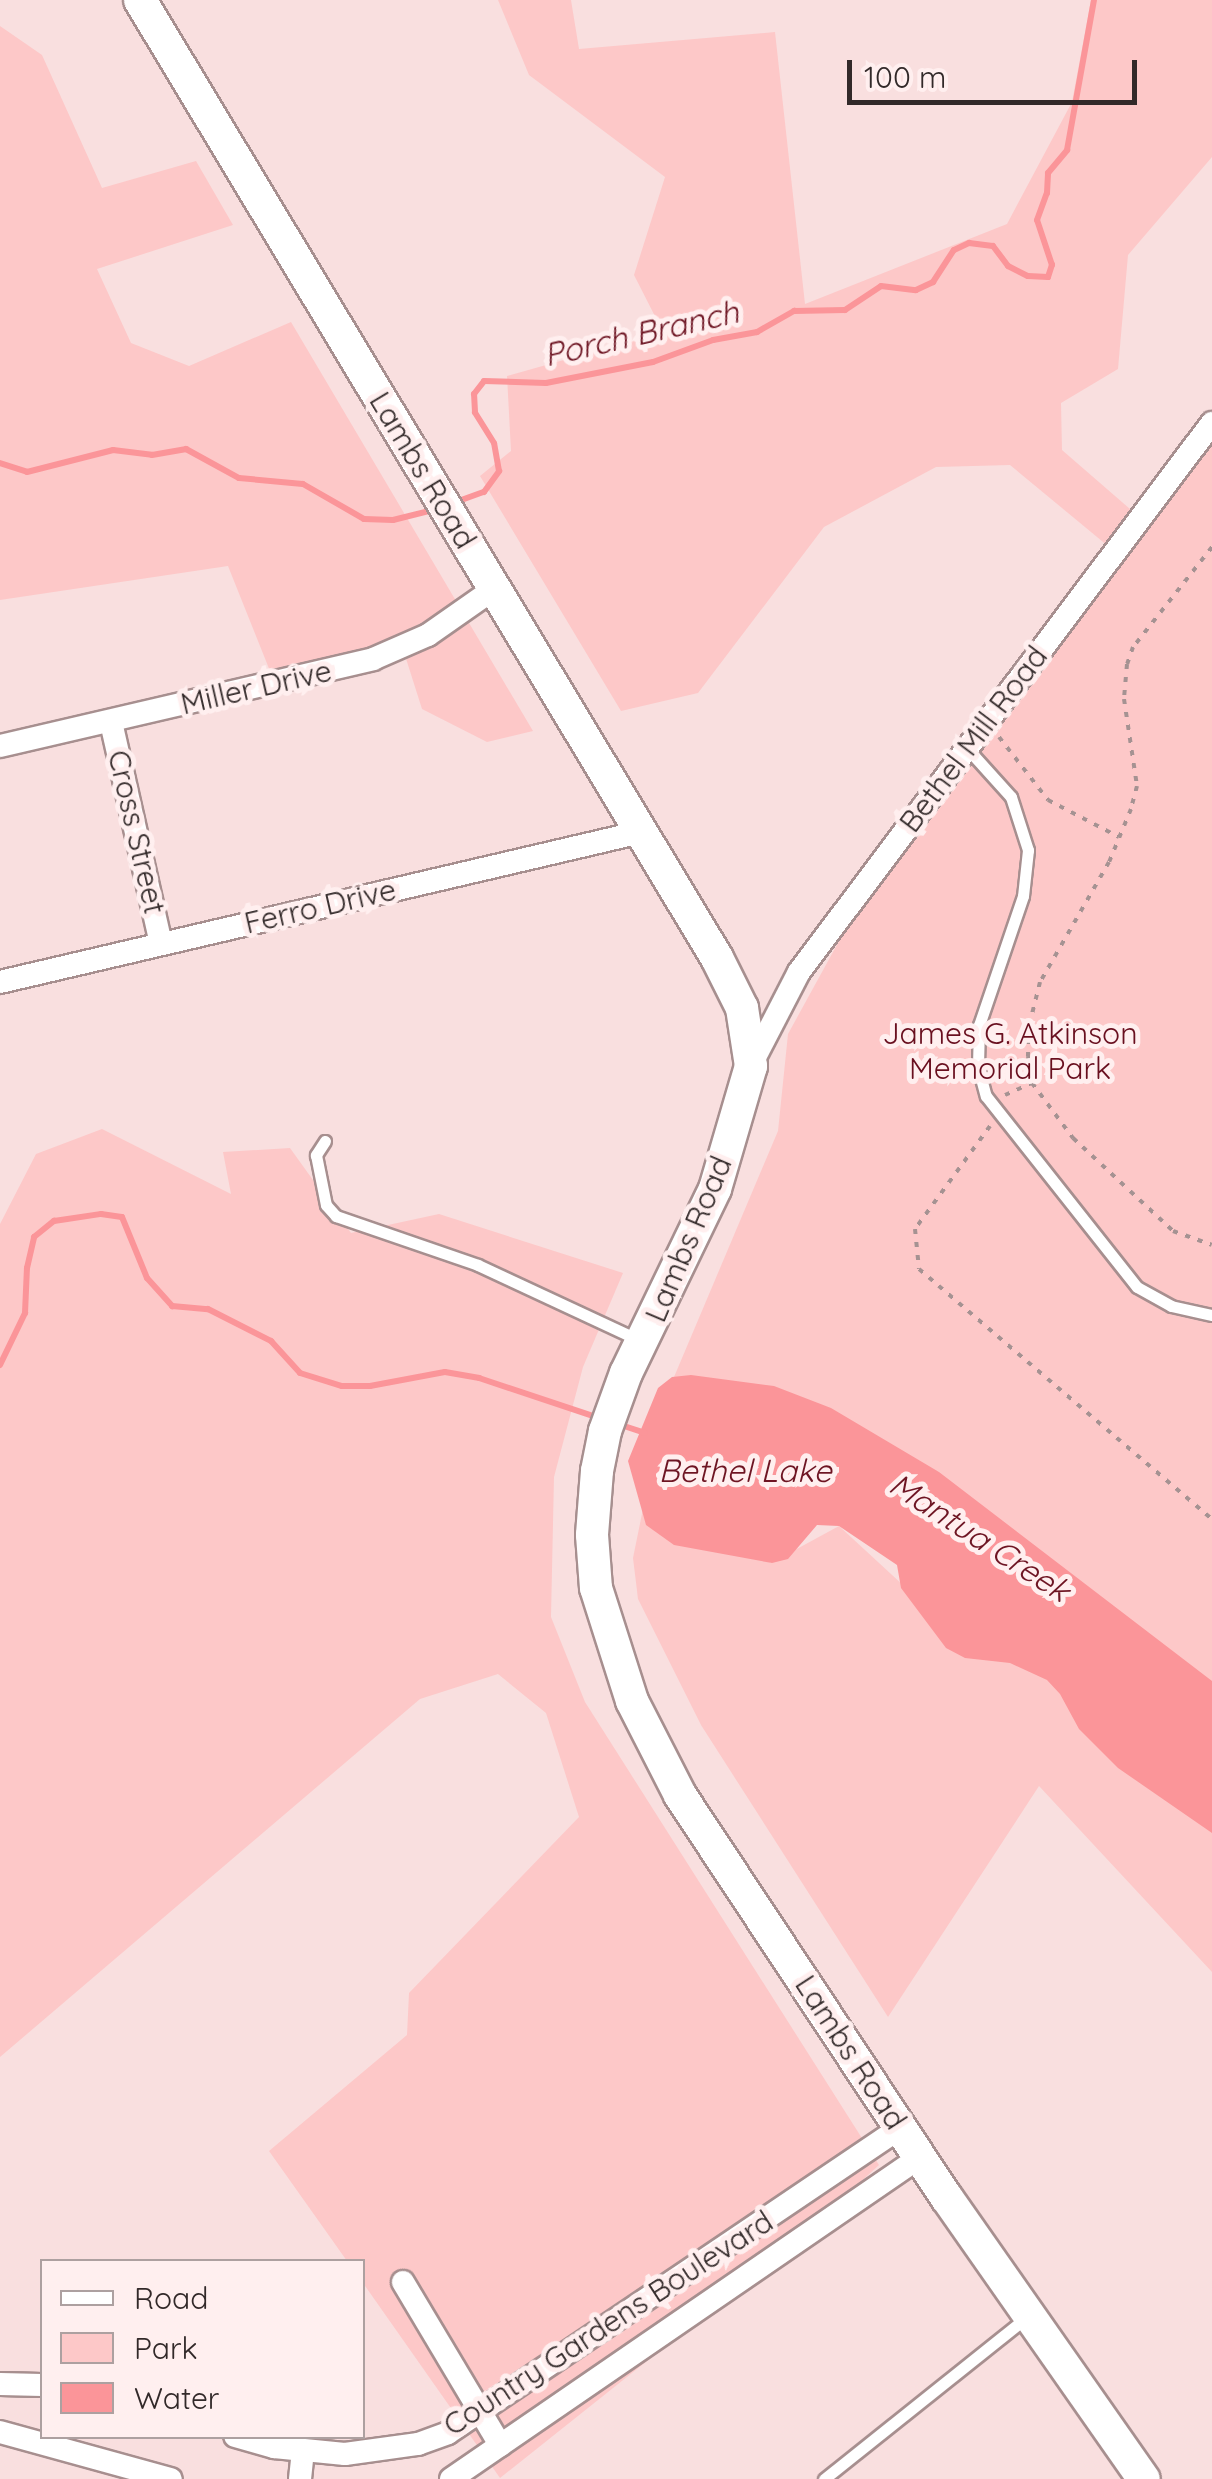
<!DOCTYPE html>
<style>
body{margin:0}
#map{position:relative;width:1212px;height:2479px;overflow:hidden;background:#f9dfdf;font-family:Quicksand,sans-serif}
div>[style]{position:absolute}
.green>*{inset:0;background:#fdc8c8}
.water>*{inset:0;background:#fb9599}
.stream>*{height:6px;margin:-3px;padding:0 3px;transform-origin:3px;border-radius:3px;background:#fb9599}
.path>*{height:4px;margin-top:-2px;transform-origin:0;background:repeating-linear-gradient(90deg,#a59292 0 5px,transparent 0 13px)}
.roads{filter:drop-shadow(2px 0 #a78f8f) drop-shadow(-2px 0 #a78f8f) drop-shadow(0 2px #a78f8f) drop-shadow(0 -2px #a78f8f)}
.service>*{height:11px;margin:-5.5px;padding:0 5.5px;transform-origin:5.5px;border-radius:5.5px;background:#fff}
.minor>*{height:22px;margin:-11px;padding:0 11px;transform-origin:11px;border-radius:11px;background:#fff}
.secondary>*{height:32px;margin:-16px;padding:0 16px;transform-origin:16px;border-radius:16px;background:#fff}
span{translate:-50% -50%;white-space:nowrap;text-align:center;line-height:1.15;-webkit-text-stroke:10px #ffefef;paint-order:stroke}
.street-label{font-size:30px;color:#322929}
.park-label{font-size:30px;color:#690f1f}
.water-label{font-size:32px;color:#6e1523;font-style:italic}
.legend{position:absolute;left:40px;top:2259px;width:325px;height:180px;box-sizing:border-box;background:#ffefef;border:2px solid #ada0a0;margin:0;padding:12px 18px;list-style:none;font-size:30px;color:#322929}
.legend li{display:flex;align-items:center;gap:20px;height:50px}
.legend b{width:50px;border:2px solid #ada0a0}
.scale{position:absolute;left:847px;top:60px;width:290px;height:45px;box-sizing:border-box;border:5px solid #322929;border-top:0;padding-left:12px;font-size:30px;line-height:35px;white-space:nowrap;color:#322929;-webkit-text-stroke:8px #ffefef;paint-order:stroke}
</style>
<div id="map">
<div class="green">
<i style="clip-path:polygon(498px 0,571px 0,579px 49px,775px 32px,805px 304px,1007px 224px,1072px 102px,1091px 0,1212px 0,1212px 157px,1128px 255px,1118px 369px,1061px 403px,1062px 450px,1145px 522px,1212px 429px,1212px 1972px,1039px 1786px,888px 2017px,701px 1725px,638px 1599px,633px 1558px,646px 1494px,771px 1563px,839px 1526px,983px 1659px,939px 1472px,674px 1377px,778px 1131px,788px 1034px,850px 921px,1120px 556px,1010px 465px,936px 467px,824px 527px,698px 693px,621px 711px,480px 476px,511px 451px,507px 376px,663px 332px,634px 275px,665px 177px,529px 75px)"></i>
<i style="clip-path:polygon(0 26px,42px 55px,102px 188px,196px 161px,233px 225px,97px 269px,131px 343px,189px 366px,291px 322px,533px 731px,487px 742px,422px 709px,402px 646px,274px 681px,228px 566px,0 600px)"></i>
<i style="clip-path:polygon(102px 1129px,231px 1194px,223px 1152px,290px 1148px,351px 1233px,439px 1214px,623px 1273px,583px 1367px,554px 1477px,551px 1617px,585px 1702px,879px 2165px,785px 2251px,500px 2478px,363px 2283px,362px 2262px,347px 2261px,269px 2151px,407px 2035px,409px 1993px,579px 1817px,546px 1713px,498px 1674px,420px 1699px,0 2057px,0 1224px,36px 1154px)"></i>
</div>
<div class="water">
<i style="clip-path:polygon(691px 1375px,774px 1386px,831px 1408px,939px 1472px,1212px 1681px,1212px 1833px,1118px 1768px,1079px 1729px,1060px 1694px,1047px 1680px,1010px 1663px,965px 1658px,946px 1648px,901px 1588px,897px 1565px,839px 1526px,817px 1525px,788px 1559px,772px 1563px,674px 1545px,646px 1525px,628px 1461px,658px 1388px,672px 1377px)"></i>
</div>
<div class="stream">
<i style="left:0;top:463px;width:28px;rotate:18deg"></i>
<i style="left:27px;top:472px;width:89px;rotate:-14.3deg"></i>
<i style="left:113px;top:450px;width:39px;rotate:7deg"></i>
<i style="left:152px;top:455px;width:35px;rotate:-10deg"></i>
<i style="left:186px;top:449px;width:60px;rotate:28.7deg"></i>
<i style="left:239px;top:478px;width:64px;rotate:5.4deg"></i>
<i style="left:303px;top:484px;width:70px;rotate:29.8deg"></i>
<i style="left:364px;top:519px;width:29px;rotate:2deg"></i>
<i style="left:393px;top:520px;width:45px;rotate:-14deg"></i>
<i style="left:453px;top:503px;width:33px;rotate:-20deg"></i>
<i style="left:484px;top:492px;width:26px;rotate:-54deg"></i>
<i style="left:499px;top:471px;width:28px;rotate:-100deg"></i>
<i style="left:494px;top:443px;width:36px;rotate:-122deg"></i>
<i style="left:475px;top:412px;width:18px;rotate:-93deg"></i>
<i style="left:474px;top:394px;width:16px;rotate:-52deg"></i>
<i style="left:484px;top:381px;width:62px;rotate:1.8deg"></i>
<i style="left:546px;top:383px;width:109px;rotate:-11.1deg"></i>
<i style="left:653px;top:362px;width:64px;rotate:-20.1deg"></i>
<i style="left:713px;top:340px;width:45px;rotate:-10.3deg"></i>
<i style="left:757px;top:332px;width:43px;rotate:-29.6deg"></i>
<i style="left:794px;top:311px;width:51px;rotate:-1.1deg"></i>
<i style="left:845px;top:310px;width:43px;rotate:-33.7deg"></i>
<i style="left:881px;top:286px;width:35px;rotate:7deg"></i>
<i style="left:916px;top:290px;width:19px;rotate:-25deg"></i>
<i style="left:933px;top:282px;width:38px;rotate:-57deg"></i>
<i style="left:954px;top:250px;width:17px;rotate:-25deg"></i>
<i style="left:969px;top:243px;width:24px;rotate:7deg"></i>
<i style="left:993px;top:246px;width:25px;rotate:53deg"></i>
<i style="left:1008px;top:266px;width:22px;rotate:27deg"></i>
<i style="left:1028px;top:276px;width:20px;rotate:3deg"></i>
<i style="left:1048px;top:277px;width:13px;rotate:-72deg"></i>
<i style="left:1052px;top:265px;width:47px;rotate:-108.4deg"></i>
<i style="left:1037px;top:220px;width:29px;rotate:-70deg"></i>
<i style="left:1047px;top:193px;width:20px;rotate:-87deg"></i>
<i style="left:1048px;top:173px;width:30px;rotate:-50deg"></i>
<i style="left:1067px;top:150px;width:152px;rotate:-79.8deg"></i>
<i style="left:0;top:1365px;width:58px;rotate:-64.3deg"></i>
<i style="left:25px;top:1313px;width:45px;rotate:-87.5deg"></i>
<i style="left:27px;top:1268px;width:32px;rotate:-77deg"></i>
<i style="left:34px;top:1237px;width:26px;rotate:-39deg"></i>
<i style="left:54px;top:1221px;width:48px;rotate:-8.5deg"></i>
<i style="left:101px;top:1214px;width:21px;rotate:8deg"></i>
<i style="left:122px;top:1217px;width:66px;rotate:67.7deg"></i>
<i style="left:147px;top:1278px;width:38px;rotate:48deg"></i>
<i style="left:172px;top:1306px;width:36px;rotate:5deg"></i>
<i style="left:208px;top:1309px;width:71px;rotate:26.9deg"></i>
<i style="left:271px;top:1341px;width:43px;rotate:47.8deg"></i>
<i style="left:300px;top:1373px;width:44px;rotate:17.2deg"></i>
<i style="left:342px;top:1386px;width:28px"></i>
<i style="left:370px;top:1386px;width:76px;rotate:-10.6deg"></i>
<i style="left:445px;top:1372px;width:35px;rotate:10deg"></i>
<i style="left:479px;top:1378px;width:123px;rotate:18.4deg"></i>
<i style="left:624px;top:1426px;width:22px;rotate:18deg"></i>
</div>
<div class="path">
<i style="left:1212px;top:547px;width:127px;rotate:128.3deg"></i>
<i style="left:1133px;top:647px;width:18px;rotate:109deg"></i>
<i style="left:1127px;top:664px;width:35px;rotate:95deg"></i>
<i style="left:1124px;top:699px;width:88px;rotate:81.5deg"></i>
<i style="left:1137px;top:786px;width:24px;rotate:105deg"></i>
<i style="left:1131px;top:809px;width:57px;rotate:112.5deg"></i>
<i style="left:1109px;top:862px;width:138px;rotate:119.9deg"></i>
<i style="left:1040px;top:982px;width:45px;rotate:104deg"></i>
<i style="left:1029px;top:1026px;width:30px;rotate:92deg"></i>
<i style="left:1028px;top:1056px;width:27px;rotate:82deg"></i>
<i style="left:1032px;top:1083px;width:69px;rotate:53.3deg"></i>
<i style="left:1073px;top:1138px;width:137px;rotate:42.9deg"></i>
<i style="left:1173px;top:1231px;width:41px;rotate:19.7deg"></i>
<i style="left:999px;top:737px;width:80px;rotate:52.1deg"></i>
<i style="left:1048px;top:800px;width:80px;rotate:27.5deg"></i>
<i style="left:1005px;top:1095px;width:30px;rotate:-24deg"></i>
<i style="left:990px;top:1126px;width:127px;rotate:126.1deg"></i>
<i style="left:915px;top:1229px;width:40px;rotate:84.3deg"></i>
<i style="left:919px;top:1269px;width:385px;rotate:40.5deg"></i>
</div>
<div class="roads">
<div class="service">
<i style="left:966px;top:747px;width:67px;rotate:48deg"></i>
<i style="left:1011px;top:797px;width:56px;rotate:72.2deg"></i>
<i style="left:1028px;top:850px;width:46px;rotate:96.2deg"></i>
<i style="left:1023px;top:896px;width:136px;rotate:108.8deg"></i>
<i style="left:979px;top:1025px;width:42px;rotate:91.4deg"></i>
<i style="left:978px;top:1067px;width:30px;rotate:75deg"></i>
<i style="left:986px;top:1096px;width:243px;rotate:51.7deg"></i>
<i style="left:1137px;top:1287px;width:39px;rotate:29deg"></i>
<i style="left:1171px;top:1306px;width:42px;rotate:12.4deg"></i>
<i style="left:325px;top:1141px;width:17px;rotate:123deg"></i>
<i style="left:316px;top:1155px;width:51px;rotate:78.7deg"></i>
<i style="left:326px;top:1205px;width:15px;rotate:48deg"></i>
<i style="left:336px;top:1216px;width:150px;rotate:19deg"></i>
<i style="left:478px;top:1265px;width:178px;rotate:25deg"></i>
<i style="left:824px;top:2479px;width:258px;rotate:-38.6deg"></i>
</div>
<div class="minor">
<i style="left:111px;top:722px;width:227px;rotate:77.3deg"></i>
<i style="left:0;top:746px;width:383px;rotate:-13.1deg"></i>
<i style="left:373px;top:659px;width:60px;rotate:-23.6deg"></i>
<i style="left:428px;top:635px;width:82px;rotate:-35deg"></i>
<i style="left:0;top:982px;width:658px;rotate:-13.17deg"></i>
<i style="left:752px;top:1063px;width:102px;rotate:-62.7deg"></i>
<i style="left:799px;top:972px;width:687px;rotate:-53.05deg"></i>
<i style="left:403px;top:2282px;width:190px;rotate:59.2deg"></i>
<i style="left:0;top:2384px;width:42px;rotate:1.4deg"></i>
<i style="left:0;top:2432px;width:177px;rotate:15.4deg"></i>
<i style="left:235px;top:2436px;width:41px;rotate:15.8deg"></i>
<i style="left:274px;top:2447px;width:71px;rotate:5.6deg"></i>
<i style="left:345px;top:2454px;width:74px;rotate:-7.8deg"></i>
<i style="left:418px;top:2444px;width:32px;rotate:-20deg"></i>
<i style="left:448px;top:2433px;width:545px;rotate:-34.01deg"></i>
<i style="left:300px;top:2479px;width:28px;rotate:-84deg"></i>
<i style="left:451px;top:2479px;width:569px;rotate:-34.47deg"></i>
</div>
<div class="secondary">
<i style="left:140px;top:0;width:1118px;rotate:58.94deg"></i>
<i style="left:717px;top:958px;width:56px;rotate:63.4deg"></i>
<i style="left:742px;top:1008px;width:59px;rotate:81.2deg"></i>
<i style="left:751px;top:1066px;width:128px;rotate:106.3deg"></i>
<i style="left:715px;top:1189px;width:204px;rotate:115.8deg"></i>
<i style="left:626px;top:1373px;width:62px;rotate:109.9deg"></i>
<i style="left:605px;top:1431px;width:41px;rotate:101.3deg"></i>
<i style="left:597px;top:1471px;width:64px;rotate:94.5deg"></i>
<i style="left:592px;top:1535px;width:53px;rotate:85.7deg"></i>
<i style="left:596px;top:1588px;width:119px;rotate:72.3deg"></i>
<i style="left:632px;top:1701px;width:106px;rotate:62.9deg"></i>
<i style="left:680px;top:1795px;width:483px;rotate:56.5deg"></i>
<i style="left:947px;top:2198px;width:343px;rotate:55deg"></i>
</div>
</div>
<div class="street-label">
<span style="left:423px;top:470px;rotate:59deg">Lambs Road</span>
<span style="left:256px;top:687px;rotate:-13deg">Miller Drive</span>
<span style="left:973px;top:739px;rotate:-53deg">Bethel Mill Road</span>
<span style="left:137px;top:832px;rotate:77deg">Cross Street</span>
<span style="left:320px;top:906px;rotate:-13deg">Ferro Drive</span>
<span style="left:688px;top:1239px;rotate:-67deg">Lambs Road</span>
<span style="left:851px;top:2052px;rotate:57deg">Lambs Road</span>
<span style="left:608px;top:2323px;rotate:-33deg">Country Gardens Boulevard</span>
</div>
<div class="park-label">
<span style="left:1010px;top:1050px">James G. Atkinson<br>Memorial Park</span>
</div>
<div class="water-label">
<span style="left:641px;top:333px;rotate:-13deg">Porch Branch</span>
<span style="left:745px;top:1470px">Bethel Lake</span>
<span style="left:980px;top:1537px;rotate:33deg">Mantua Creek</span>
</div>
<ul class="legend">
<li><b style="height:12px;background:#fff"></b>Road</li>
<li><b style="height:28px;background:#fdc8c8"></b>Park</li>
<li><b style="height:28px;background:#fb9599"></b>Water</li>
</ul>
<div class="scale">100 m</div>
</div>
